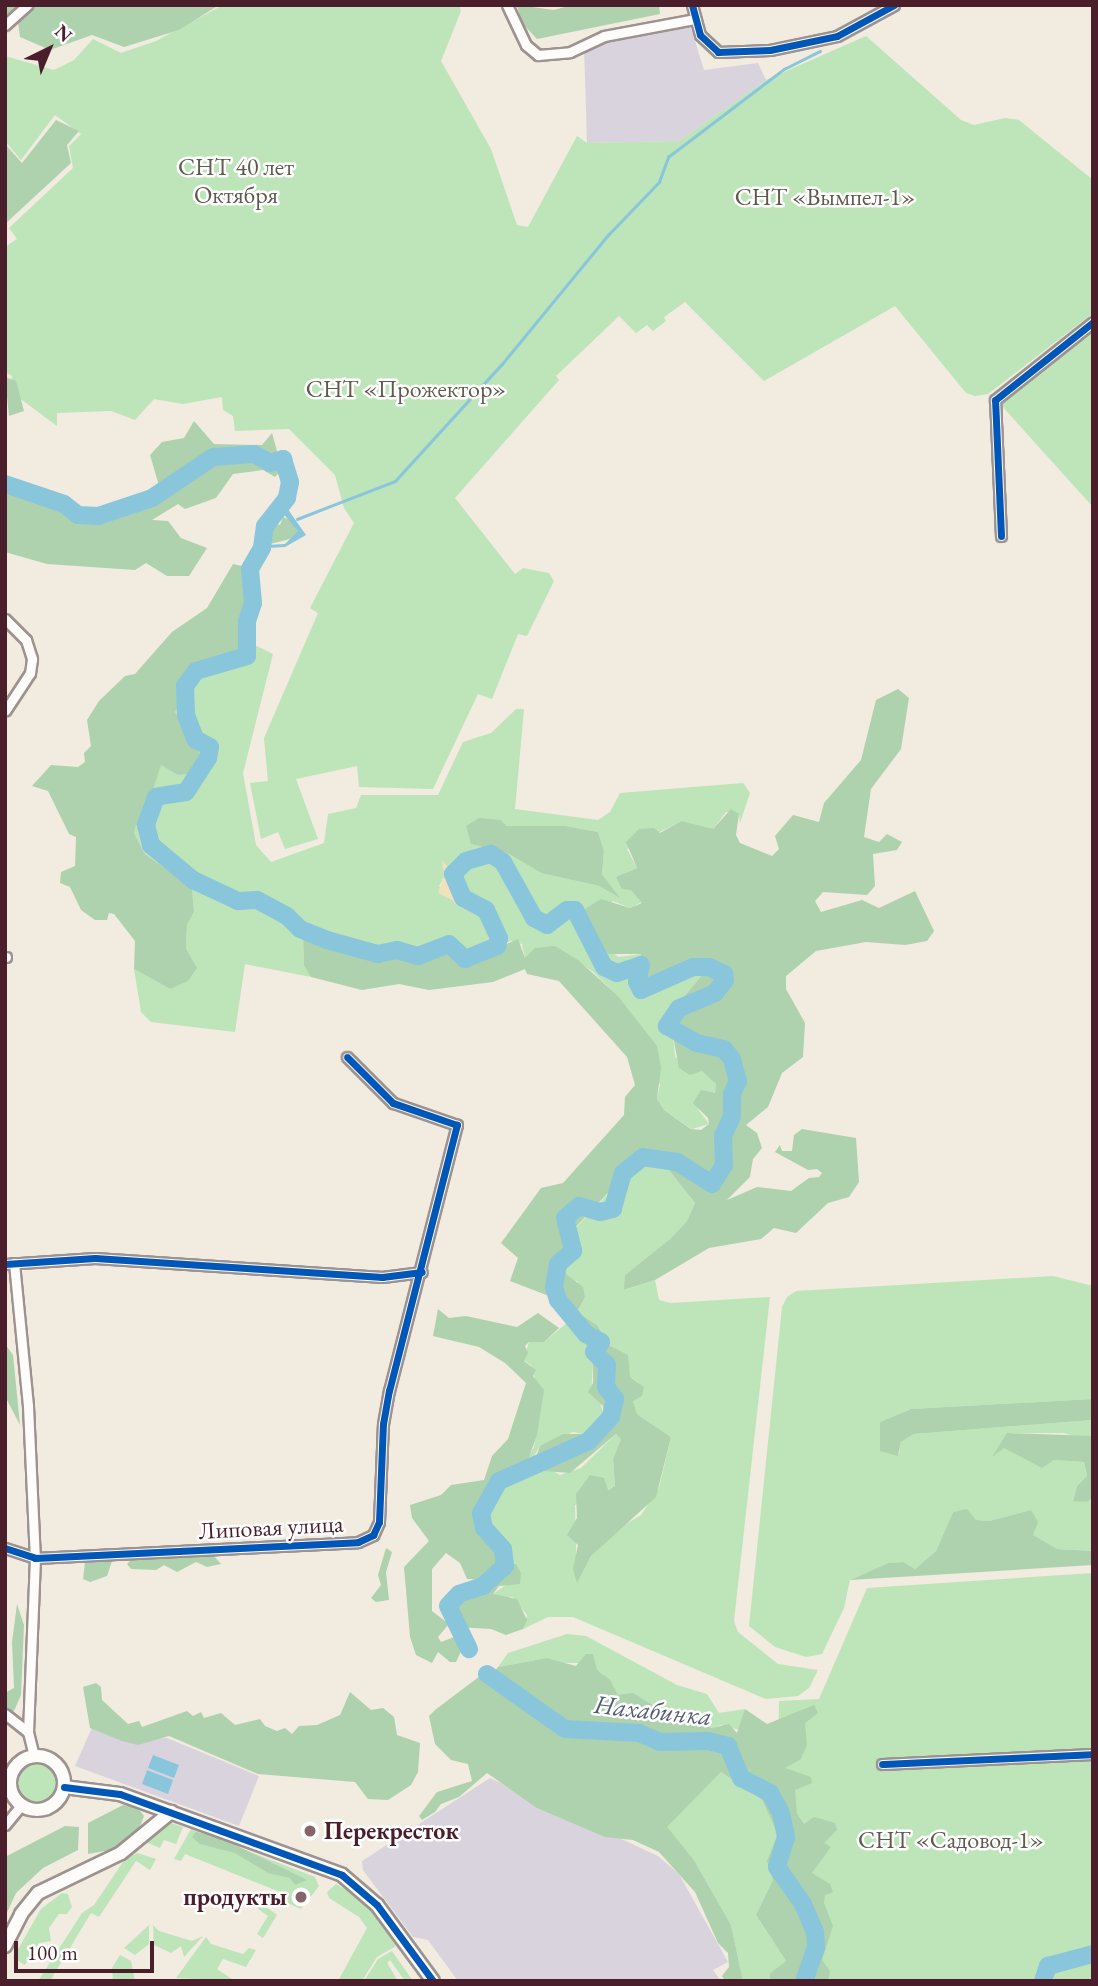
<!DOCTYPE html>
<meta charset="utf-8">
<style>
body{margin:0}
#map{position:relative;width:1098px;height:1986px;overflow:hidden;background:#f1ebe0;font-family:"EB Garamond",serif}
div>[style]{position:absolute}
.industrial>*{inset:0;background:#d9d3dd}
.green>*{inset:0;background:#bee4ba}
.round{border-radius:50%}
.forest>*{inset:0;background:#aed2ad}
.sand>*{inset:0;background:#efe2bc}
.water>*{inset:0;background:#89c6dc}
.stream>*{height:2.5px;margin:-1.25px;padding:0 1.25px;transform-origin:1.25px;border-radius:1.25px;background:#89c6dc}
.river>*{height:18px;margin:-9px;padding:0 9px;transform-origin:9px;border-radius:9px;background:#89c6dc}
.roads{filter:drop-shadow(2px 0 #9d928f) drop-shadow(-2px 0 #9d928f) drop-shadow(0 2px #9d928f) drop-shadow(0 -2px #9d928f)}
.street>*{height:9px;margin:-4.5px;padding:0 4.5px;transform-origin:4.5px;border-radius:4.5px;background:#fdfcfa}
.secondary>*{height:12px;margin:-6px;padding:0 6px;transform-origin:6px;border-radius:6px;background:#fdfcfa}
.secondary>.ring{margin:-6px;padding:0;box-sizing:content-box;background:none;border:12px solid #fdfcfa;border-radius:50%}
.cycleway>*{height:7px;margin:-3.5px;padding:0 3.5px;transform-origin:3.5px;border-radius:3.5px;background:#0057b8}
.dots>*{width:19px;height:19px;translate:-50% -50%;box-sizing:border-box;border:4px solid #fff;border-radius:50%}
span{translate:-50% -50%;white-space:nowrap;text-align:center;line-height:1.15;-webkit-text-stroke:5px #fff;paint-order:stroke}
.park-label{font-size:24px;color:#60594d}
.street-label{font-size:24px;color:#4a1f2b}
.poi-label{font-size:24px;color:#4a1f2b;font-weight:700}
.left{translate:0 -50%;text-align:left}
.right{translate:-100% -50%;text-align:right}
.water-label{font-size:26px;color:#525b71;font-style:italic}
.frame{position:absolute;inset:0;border:7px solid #4a1f2b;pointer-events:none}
.north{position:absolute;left:14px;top:14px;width:70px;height:70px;-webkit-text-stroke:5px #fff;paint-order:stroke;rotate:43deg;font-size:19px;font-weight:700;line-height:28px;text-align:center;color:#4a1f2b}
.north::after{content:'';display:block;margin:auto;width:24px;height:32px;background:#4a1f2b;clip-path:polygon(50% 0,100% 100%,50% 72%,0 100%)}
.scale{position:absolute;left:14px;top:1941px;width:140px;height:32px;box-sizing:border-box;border:4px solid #4a1f2b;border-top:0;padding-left:9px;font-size:21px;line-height:24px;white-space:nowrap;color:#4a1f2b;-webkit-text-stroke:5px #fff;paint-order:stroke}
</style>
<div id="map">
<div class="industrial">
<i style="clip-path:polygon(690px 25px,704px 70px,758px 63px,766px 80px,679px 141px,587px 143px,584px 46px)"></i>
<i style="clip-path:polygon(94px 1723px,141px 1739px,167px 1738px,259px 1776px,239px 1826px,75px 1766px)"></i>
<i style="clip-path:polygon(490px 1778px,658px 1856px,679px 1874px,728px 1962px,713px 1970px,721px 1981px,458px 1981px,428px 1940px,413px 1937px,363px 1870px,362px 1861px)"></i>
</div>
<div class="green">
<i style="clip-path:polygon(223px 5px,459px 5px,461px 11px,441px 61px,491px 149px,517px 225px,528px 227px,577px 136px,587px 143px,679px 141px,766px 80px,866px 36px,961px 120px,974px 125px,1005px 118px,1019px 120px,1093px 180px,1093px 313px,988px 394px,975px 396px,966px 393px,895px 306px,764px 381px,685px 302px,664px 317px,666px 321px,653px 331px,647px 325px,636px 333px,619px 316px,556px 376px,559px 380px,455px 498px,515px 574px,523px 568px,549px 573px,554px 581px,527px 636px,518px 634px,492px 699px,478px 694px,433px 789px,359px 787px,357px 766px,296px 779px,318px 839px,285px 849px,278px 832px,261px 839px,250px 783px,268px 781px,264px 738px,318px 613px,310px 608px,354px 523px,344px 508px,335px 475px,289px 429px,235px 431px,233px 416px,223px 410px,222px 397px,183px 404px,154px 399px,135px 420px,111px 411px,57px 413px,57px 426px,10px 391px,12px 376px,5px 372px,5px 247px,17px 239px,9px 228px,73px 168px,69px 146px,81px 134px,55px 115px,21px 160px,5px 141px,5px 56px,54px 70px,74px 60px,93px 39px,121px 53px,156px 41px)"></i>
<i style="clip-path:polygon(1093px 331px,1093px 507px,1001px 405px)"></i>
<i style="clip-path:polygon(evenodd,246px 641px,273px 654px,243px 773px,256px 845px,271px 862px,324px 843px,328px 814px,356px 808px,361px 795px,438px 795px,463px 742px,491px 733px,516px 709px,524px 709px,515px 809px,598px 820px,610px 812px,620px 793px,743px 783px,746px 787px,750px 793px,740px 823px,739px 814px,726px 812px,713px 829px,704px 830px,681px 821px,627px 849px,637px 868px,625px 873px,642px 902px,630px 908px,613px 901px,588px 928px,618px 957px,642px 954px,642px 965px,659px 987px,670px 975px,691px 968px,703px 974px,672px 1011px,682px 1026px,673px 1036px,675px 1057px,710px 1075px,716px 1084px,715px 1092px,698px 1109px,709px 1124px,692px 1129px,664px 1110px,657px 1099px,660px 1085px,634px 1020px,617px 995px,592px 971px,567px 954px,525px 958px,522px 944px,511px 941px,462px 964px,442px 951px,426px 960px,395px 954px,368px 957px,356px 949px,303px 936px,304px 966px,311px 977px,245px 964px,235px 1032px,151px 1022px,141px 1012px,134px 969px,170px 989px,186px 949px,187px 925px,194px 912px,192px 887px,145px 854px,134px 833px,136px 824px,142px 825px,161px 764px,193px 773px,199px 754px,175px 712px,185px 672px,195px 662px,241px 650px,246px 641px,501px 820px,507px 826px,566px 826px,598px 832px,604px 851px,602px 874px,619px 897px,599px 886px,541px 873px,509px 854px,471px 844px,501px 820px,246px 641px,448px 869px,463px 893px,471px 899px,457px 905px,439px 886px,448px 869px)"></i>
<i style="clip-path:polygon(643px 1157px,661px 1160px,695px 1203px,687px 1221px,670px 1239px,625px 1275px,625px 1290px,655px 1280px,659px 1300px,671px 1303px,770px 1297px,734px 1621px,738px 1632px,778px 1664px,818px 1670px,809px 1688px,798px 1696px,766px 1699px,573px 1617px,548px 1617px,523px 1629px,527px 1615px,513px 1597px,499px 1598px,493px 1594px,507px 1584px,516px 1564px,506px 1560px,510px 1550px,506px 1542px,484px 1536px,481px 1526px,501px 1484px,519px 1471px,534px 1447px,541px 1404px,532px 1366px,524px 1360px,529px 1342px,544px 1342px,568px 1322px,576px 1325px,586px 1335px,587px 1357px,593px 1364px,591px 1395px,599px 1398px,604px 1416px,583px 1434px,573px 1432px,540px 1446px,532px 1459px,560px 1475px,581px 1468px,616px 1434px,621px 1439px,613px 1459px,615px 1486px,575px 1505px,577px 1582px,591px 1556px,618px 1529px,641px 1515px,659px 1488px,671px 1437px,637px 1414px,633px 1401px,639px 1383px,630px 1377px,597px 1325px,577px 1312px,585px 1297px,577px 1281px,568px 1279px,561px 1270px,568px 1236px)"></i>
<i style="clip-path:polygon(1053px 1276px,1093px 1286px,1093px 1399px,911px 1409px,880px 1422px,899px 1455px,901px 1442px,914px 1434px,1093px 1420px,1093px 1436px,1080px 1438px,1064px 1433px,1008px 1433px,995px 1455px,1004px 1447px,1042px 1467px,1054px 1460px,1084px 1462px,1087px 1476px,1077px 1486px,1073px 1500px,1087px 1502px,1093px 1498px,1093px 1551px,1057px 1549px,1032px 1535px,1031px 1510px,989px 1521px,976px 1520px,967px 1510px,953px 1512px,936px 1551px,915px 1569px,903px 1562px,888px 1563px,850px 1580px,844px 1608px,822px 1654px,806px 1657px,775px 1647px,749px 1626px,782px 1307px,787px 1297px,796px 1291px)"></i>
<i style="clip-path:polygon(1093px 1573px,1093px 1981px,1057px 1981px,1041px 1967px,1035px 1981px,812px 1981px,778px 1780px,779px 1701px,819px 1699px,867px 1588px)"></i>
<i style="clip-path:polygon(567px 1634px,586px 1636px,677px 1685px,707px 1694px,719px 1713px,745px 1709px,740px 1730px,721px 1725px,713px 1728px,687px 1713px,666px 1713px,641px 1698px,617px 1695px,603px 1674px,581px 1663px,551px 1663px,546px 1658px,498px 1667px,508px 1653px)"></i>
<i class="round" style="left:17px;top:1763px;width:40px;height:40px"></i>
<i style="clip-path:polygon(721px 1772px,762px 1800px,779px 1834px,768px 1861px,774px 1880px,756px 1915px,786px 1961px,770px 1973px,770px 1981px,743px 1981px,731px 1925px,694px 1860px,666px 1827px)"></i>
<i style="clip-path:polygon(168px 1822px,183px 1827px,176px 1844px,164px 1840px,160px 1848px,146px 1842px)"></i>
<i style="clip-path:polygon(191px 1829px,315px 1877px,319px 1886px,301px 1909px,283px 1901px,285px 1894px,185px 1854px,181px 1861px,174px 1859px)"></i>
<i style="clip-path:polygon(137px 1853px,156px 1859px,150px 1870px,136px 1861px,99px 1917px,91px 1913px,50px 1981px,38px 1981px,82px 1913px,94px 1905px,125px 1859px)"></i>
<i style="clip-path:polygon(336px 1884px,365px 1901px,396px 1946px,377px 1957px,362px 1981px,338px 1981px,367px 1928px,359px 1917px,329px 1898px,327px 1892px)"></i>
<i style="clip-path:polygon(62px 1893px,68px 1894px,72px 1907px,67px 1914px,59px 1914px,49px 1928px,51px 1941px,39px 1943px,25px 1965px,13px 1958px,41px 1909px)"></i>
<i style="clip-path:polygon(260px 1902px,277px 1915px,263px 1938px,257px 1934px,268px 1916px,257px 1908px)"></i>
<i style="clip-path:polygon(149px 1925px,149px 1944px,135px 1955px,124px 1948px)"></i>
<i style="clip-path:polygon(153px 1925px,159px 1931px,192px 1941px,203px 1936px,184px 1957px,181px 1946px,171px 1953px,154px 1945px)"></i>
<i style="clip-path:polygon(206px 1937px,211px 1944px,243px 1954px,249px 1948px,256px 1950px,246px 1967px,223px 1959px,217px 1969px,235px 1981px,176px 1978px)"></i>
<i style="clip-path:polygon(392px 1951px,413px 1981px,405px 1981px,390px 1960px,387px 1963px,398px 1981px,364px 1981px,378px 1959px)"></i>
<i style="clip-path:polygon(120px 1955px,131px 1961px,135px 1981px,113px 1981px,112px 1968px)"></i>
</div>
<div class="forest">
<i style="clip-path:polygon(5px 5px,219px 5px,179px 30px,124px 47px,92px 35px,50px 50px,20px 37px,17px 15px,5px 17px)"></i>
<i style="clip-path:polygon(517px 5px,554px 10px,572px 5px,659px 5px,660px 14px,537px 39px,521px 22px)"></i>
<i style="clip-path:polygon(56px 120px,79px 131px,67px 145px,71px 163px,5px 224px,5px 144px,22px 163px)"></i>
<i style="clip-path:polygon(5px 377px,16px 381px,24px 411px,9px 416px)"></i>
<i style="clip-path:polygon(194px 421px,214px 444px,262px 445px,272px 433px,282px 469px,275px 477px,263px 470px,233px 474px,216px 498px,185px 509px,178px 504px,152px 520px,168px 521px,181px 538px,207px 548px,189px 576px,167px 576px,146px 563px,135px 570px,47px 564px,5px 552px,5px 488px,26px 498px,69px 498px,73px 514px,139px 508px,144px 493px,152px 492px,157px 500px,162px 496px,150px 455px,162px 442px,184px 438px)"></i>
<i style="clip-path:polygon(283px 517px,293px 521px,298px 531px,294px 538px,266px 545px,264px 536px,272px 523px,280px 525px)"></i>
<i style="clip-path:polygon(233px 564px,242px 566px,247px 580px,251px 605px,240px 625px,246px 641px,242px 650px,195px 662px,179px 681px,180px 704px,175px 712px,200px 754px,193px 773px,178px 775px,161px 765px,142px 825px,136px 825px,134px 833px,145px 854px,192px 887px,194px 912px,187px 925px,186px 949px,197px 968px,188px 981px,170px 989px,134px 969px,135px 941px,114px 914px,109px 913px,107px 920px,95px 920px,81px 910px,70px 887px,60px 883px,61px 872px,75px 866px,76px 837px,69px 834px,48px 791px,32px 786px,51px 765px,78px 767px,85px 762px,84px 753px,91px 746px,87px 720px,99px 701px,125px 676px,135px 674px,172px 632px,207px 608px)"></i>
<i style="clip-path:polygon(898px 689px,909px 698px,901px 749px,871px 789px,864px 837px,879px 842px,887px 834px,902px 842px,897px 850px,873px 854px,875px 886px,867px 895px,823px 892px,815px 901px,821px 912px,862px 900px,879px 908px,915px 891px,934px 931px,927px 941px,905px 945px,866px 942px,816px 951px,786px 976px,786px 989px,805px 1023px,803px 1057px,782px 1073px,768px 1107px,746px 1125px,757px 1133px,762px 1148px,753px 1159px,750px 1177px,727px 1200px,757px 1187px,791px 1191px,809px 1178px,819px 1177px,822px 1173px,817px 1169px,808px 1170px,775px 1152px,780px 1145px,782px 1151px,792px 1151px,794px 1135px,802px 1129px,856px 1138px,859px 1182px,849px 1197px,828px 1203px,796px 1233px,774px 1228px,761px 1239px,709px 1248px,655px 1280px,624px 1290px,625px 1275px,670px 1239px,687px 1221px,695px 1203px,661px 1160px,642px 1157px,568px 1235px,561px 1270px,583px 1287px,585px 1297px,577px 1312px,597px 1325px,610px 1346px,628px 1355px,630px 1377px,644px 1387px,642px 1396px,633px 1401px,637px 1414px,671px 1437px,656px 1497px,591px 1556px,577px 1583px,573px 1569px,578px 1545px,567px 1535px,577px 1518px,576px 1494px,590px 1475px,604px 1478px,608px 1490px,615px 1486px,613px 1459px,621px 1439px,616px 1434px,570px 1473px,531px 1470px,540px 1446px,563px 1434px,584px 1434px,604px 1416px,603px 1406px,588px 1392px,593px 1383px,593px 1364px,587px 1357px,586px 1335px,559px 1313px,549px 1296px,510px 1281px,518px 1258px,501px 1243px,541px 1188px,563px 1183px,624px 1115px,625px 1097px,635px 1085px,627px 1057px,559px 981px,527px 974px,525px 969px,493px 982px,429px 990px,399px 984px,362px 990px,311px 977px,304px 966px,303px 936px,356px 949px,368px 957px,395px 954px,426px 960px,450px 950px,462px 964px,518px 939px,525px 958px,535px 948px,555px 946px,578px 960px,617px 995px,657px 1046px,661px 1068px,657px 1099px,664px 1110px,691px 1129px,701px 1130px,709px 1124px,708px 1118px,693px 1103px,701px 1090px,715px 1093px,716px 1084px,702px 1071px,690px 1075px,679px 1068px,673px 1036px,682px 1026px,672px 1011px,703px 974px,691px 968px,680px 972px,649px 994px,636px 975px,641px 954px,608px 954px,588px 928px,583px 910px,601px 899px,630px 908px,642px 903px,631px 890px,622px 889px,616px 877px,637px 868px,626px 842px,639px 829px,654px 828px,660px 833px,681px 821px,713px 829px,731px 809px,739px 814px,736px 835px,740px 843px,772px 856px,779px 849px,775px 836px,793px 815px,819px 822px,824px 803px,861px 760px,876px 700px)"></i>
<i style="clip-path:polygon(479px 818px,501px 820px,507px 826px,566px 826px,598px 832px,604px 851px,602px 874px,620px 898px,599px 886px,541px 873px,509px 854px,471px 844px,466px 826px)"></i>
<i style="clip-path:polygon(438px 1309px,449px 1318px,466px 1316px,517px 1327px,538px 1313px,559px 1328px,544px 1342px,529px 1342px,525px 1346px,528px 1353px,524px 1361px,536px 1370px,533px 1376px,544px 1390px,537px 1435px,525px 1468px,501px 1484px,481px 1526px,484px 1536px,506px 1542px,510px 1552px,506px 1561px,516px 1564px,521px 1573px,520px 1584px,499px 1586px,493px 1594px,517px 1599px,527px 1620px,523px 1629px,506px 1635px,491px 1629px,456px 1627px,452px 1609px,488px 1580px,467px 1579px,460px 1563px,446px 1553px,432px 1569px,432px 1611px,449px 1624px,438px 1637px,441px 1642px,457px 1636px,464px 1645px,456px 1662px,450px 1662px,438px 1652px,432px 1663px,416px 1655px,410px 1637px,404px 1567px,429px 1541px,412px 1518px,410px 1505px,441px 1495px,451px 1485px,484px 1480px,492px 1456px,508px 1439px,526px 1383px,505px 1363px,479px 1347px,433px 1336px)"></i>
<i style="clip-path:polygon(5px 1344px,13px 1355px,20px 1425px,7px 1400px)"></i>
<i style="clip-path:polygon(1093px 1399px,1093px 1420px,914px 1434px,901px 1442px,898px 1456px,880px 1451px,880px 1422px,911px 1409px)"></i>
<i style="clip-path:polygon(1007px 1433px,1093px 1436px,1093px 1498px,1087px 1502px,1073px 1501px,1077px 1486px,1087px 1476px,1084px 1462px,1054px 1460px,1042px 1468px,1004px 1448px,992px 1457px)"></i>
<i style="clip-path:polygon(967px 1509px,976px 1520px,989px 1521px,1031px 1510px,1038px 1522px,1033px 1535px,1057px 1549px,1093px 1551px,1093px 1565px,850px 1580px,888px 1563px,903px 1562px,915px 1569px,936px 1551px,953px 1512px)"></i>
<i style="clip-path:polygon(386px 1548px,392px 1552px,386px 1572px,389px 1600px,376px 1602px,371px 1598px,381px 1585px,378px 1575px)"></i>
<i style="clip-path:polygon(186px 1553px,191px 1557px,213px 1555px,221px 1564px,207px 1567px,196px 1562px,177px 1572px,164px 1565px,156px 1570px,131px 1569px,127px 1564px,135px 1556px)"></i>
<i style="clip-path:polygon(108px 1558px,112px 1561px,107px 1576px,90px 1582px,83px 1579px,85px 1562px)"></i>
<i style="clip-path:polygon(17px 1604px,24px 1625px,21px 1695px,14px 1711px,5px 1709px,5px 1693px,14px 1688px,12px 1642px)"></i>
<i style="clip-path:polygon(586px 1654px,593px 1654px,597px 1670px,610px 1680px,618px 1695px,633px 1693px,666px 1713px,679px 1708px,712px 1728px,729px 1724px,737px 1733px,745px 1709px,767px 1724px,814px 1705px,818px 1713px,805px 1723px,807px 1745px,801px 1759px,785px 1768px,811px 1777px,812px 1783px,795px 1790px,797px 1814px,804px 1824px,814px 1817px,835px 1823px,837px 1830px,824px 1843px,831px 1847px,812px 1873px,830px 1884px,833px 1892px,825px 1895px,824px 1903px,833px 1926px,822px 1960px,830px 1971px,828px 1981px,770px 1981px,770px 1973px,786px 1961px,756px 1915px,773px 1880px,767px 1861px,778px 1834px,762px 1800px,721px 1772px,667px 1827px,694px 1860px,731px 1925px,743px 1981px,725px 1981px,722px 1976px,729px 1967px,728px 1953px,718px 1943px,695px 1892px,659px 1852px,633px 1840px,605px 1837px,537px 1808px,487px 1773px,459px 1797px,441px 1804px,435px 1812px,422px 1820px,419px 1816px,437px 1792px,472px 1781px,468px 1764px,451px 1760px,435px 1744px,429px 1716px,435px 1710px,480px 1676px,491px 1676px,498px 1667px,546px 1658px,576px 1666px)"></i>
<i style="clip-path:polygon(96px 1683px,101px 1687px,102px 1700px,128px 1724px,139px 1721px,142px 1727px,187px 1711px,193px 1716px,201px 1712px,204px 1718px,221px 1713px,235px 1725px,260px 1719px,265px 1726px,277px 1731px,285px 1728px,292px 1734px,299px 1726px,317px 1725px,340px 1715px,350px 1692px,371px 1710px,383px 1708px,394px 1717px,397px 1735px,420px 1743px,418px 1772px,411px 1785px,388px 1800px,368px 1799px,355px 1782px,258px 1774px,169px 1736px,138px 1745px,122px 1741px,90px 1728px,83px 1687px)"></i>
<i style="clip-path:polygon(123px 1805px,137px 1807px,144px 1816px,136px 1837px,121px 1848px,88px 1854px,88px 1823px)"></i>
<i style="clip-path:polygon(65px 1826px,79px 1827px,78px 1850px,43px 1868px,16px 1893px,5px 1917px,5px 1857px)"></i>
<i style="clip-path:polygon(196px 1832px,219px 1837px,307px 1880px,295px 1885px,290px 1878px,268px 1873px,235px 1853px,200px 1844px,192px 1837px)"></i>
</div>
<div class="sand">
<i style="clip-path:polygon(442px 860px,449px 869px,457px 868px,454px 878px,471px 899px,464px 906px,438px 893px,444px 875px)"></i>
</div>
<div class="water">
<i style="clip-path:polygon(evenodd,287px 498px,287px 508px,306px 535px,285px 547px,268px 548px,259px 558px,262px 524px,287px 498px,281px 511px,298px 531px,285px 544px,267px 545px,264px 536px,281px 511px)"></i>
<i style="clip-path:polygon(153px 1755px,179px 1765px,174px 1778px,148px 1768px)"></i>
<i style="clip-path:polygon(147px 1770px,173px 1780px,168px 1794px,142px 1784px)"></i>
</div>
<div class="stream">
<i style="left:297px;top:519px;width:105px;rotate:-21.2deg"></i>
<i style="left:395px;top:481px;width:159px;rotate:-47.6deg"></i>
<i style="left:502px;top:364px;width:167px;rotate:-50.6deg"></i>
<i style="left:608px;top:235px;width:74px;rotate:-46.1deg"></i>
<i style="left:659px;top:182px;width:27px;rotate:-70deg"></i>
<i style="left:668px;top:157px;width:146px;rotate:-37.2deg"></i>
<i style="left:784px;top:69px;width:40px;rotate:-26.6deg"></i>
</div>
<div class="river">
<i style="left:5px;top:484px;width:62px;rotate:18.7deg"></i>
<i style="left:64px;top:504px;width:18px;rotate:38deg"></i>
<i style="left:78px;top:515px;width:20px;rotate:3deg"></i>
<i style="left:98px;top:516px;width:57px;rotate:-18.4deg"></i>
<i style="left:152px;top:498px;width:73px;rotate:-33.9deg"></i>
<i style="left:213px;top:457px;width:41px;rotate:-4.2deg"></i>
<i style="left:254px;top:454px;width:18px;rotate:29deg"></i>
<i style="left:270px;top:463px;width:14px;rotate:-17deg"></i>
<i style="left:283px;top:459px;width:24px;rotate:73deg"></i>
<i style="left:290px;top:482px;width:16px;rotate:101deg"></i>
<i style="left:287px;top:498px;width:36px;rotate:128deg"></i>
<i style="left:265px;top:526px;width:22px;rotate:98deg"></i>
<i style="left:262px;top:548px;width:24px;rotate:120deg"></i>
<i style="left:250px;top:569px;width:34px;rotate:85deg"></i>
<i style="left:253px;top:603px;width:19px;rotate:108deg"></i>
<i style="left:247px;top:621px;width:35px;rotate:90deg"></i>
<i style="left:247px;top:656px;width:53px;rotate:163.6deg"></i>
<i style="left:196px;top:671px;width:19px;rotate:126deg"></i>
<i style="left:185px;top:686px;width:29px;rotate:88deg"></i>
<i style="left:186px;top:715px;width:26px;rotate:69deg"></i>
<i style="left:195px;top:739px;width:17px;rotate:28deg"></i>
<i style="left:210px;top:747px;width:11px;rotate:100deg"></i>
<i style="left:208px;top:758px;width:40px;rotate:122.9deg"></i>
<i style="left:186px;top:792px;width:30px;rotate:171deg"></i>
<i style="left:156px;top:797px;width:30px;rotate:110deg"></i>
<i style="left:146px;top:825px;width:21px;rotate:76deg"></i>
<i style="left:151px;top:845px;width:55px;rotate:39.8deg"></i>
<i style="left:193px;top:880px;width:50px;rotate:25deg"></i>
<i style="left:238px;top:901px;width:19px;rotate:-3deg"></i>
<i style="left:257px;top:900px;width:34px;rotate:28deg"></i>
<i style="left:287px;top:916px;width:18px;rotate:45deg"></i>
<i style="left:300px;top:929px;width:29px;rotate:22deg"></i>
<i style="left:327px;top:940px;width:53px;rotate:15.4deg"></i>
<i style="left:378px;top:954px;width:19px;rotate:-12deg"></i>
<i style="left:397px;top:950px;width:22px;rotate:16deg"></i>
<i style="left:418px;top:956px;width:33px;rotate:-21deg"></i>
<i style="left:449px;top:944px;width:22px;rotate:43deg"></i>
<i style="left:465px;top:959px;width:35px;rotate:-22deg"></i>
<i style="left:497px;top:946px;width:8px;rotate:-76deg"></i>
<i style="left:499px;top:938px;width:31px;rotate:-115deg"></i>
<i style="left:486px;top:910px;width:26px;rotate:-152deg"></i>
<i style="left:463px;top:898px;width:26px;rotate:-113deg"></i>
<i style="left:453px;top:874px;width:18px;rotate:-45deg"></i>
<i style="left:466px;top:861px;width:26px;rotate:-16deg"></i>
<i style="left:491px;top:854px;width:14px;rotate:34deg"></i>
<i style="left:503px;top:862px;width:64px;rotate:61deg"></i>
<i style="left:534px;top:918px;width:15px;rotate:28deg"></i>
<i style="left:547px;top:925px;width:25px;rotate:-37deg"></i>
<i style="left:567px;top:910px;width:8px"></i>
<i style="left:575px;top:910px;width:64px;rotate:63deg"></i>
<i style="left:604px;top:967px;width:14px;rotate:25deg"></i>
<i style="left:617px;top:973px;width:25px;rotate:-18deg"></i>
<i style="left:641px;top:965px;width:17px;rotate:103deg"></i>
<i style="left:637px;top:982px;width:9px;rotate:63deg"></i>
<i style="left:641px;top:990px;width:57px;rotate:-23.9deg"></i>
<i style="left:693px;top:967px;width:16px"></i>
<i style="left:709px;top:967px;width:17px;rotate:25deg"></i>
<i style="left:724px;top:974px;width:6px;rotate:81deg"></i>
<i style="left:725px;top:980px;width:16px;rotate:128deg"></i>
<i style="left:715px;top:993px;width:39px;rotate:157deg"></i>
<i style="left:679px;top:1008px;width:22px;rotate:124deg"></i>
<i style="left:667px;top:1026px;width:34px;rotate:30deg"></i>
<i style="left:697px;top:1043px;width:28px;rotate:13deg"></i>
<i style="left:724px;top:1049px;width:13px;rotate:51deg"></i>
<i style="left:732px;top:1059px;width:23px;rotate:75deg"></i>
<i style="left:738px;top:1081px;width:14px;rotate:115deg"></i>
<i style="left:732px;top:1094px;width:22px;rotate:90deg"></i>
<i style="left:732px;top:1116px;width:22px;rotate:114deg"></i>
<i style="left:723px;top:1136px;width:29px;rotate:88deg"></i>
<i style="left:724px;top:1165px;width:22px;rotate:122deg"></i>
<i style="left:712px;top:1184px;width:41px;rotate:-147.8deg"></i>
<i style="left:677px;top:1162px;width:34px;rotate:-172deg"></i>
<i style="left:643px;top:1157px;width:26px;rotate:141deg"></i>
<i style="left:623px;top:1173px;width:37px;rotate:106deg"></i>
<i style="left:613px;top:1209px;width:13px;rotate:167deg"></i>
<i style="left:600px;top:1212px;width:22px;rotate:-164deg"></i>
<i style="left:579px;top:1206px;width:18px;rotate:139deg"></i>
<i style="left:565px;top:1218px;width:34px;rotate:76deg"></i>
<i style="left:573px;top:1251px;width:20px;rotate:139deg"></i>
<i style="left:558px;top:1264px;width:23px;rotate:100deg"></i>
<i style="left:554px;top:1287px;width:14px;rotate:73deg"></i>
<i style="left:558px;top:1300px;width:44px;rotate:50.5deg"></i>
<i style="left:586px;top:1334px;width:17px;rotate:28deg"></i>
<i style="left:601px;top:1342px;width:12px;rotate:125deg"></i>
<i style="left:594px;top:1352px;width:18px;rotate:45deg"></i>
<i style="left:607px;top:1365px;width:22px;rotate:93deg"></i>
<i style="left:606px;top:1387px;width:15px;rotate:53deg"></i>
<i style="left:615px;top:1399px;width:18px;rotate:103deg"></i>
<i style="left:611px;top:1417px;width:33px;rotate:133deg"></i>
<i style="left:589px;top:1441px;width:98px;rotate:156deg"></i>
<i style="left:499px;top:1481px;width:37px;rotate:119deg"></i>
<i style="left:481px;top:1513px;width:15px;rotate:79deg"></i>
<i style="left:484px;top:1528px;width:28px;rotate:48deg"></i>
<i style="left:503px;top:1549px;width:17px;rotate:83deg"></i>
<i style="left:505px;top:1566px;width:30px;rotate:138deg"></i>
<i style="left:483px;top:1586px;width:25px;rotate:162deg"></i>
<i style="left:459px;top:1594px;width:16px;rotate:133deg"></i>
<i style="left:448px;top:1606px;width:48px;rotate:64deg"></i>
<i style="left:487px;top:1674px;width:95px;rotate:35.2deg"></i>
<i style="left:565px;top:1729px;width:74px;rotate:3.1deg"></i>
<i style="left:639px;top:1733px;width:23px;rotate:23deg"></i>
<i style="left:660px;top:1742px;width:48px;rotate:-1.2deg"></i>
<i style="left:708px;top:1741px;width:21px;rotate:14deg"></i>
<i style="left:728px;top:1746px;width:35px;rotate:68deg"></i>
<i style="left:741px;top:1778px;width:33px;rotate:27deg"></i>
<i style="left:770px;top:1793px;width:23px;rotate:61deg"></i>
<i style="left:781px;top:1813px;width:25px;rotate:78deg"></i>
<i style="left:786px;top:1837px;width:31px;rotate:107deg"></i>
<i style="left:777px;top:1867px;width:45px;rotate:54.9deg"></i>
<i style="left:803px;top:1904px;width:30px;rotate:67deg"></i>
<i style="left:815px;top:1932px;width:15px;rotate:86deg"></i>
<i style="left:816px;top:1947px;width:36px;rotate:109deg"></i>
<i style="left:1043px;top:1981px;width:16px;rotate:-72deg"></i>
<i style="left:1048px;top:1966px;width:47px;rotate:-14.9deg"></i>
</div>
<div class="roads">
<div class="street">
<i style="left:507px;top:5px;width:44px;rotate:64.6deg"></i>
<i style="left:526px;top:45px;width:16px;rotate:40deg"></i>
<i style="left:538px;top:55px;width:32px;rotate:-5deg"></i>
<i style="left:570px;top:52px;width:38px;rotate:-25deg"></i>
<i style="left:604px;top:36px;width:93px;rotate:-10.6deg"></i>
<i style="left:692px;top:5px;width:31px;rotate:75deg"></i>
<i style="left:700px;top:35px;width:25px;rotate:43deg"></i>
<i style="left:718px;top:52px;width:52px;rotate:-2.2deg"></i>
<i style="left:770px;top:50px;width:68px;rotate:-11.8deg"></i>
<i style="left:837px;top:36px;width:65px;rotate:-28.5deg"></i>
<i style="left:5px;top:25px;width:30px;rotate:-42deg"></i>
<i style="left:1001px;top:536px;width:136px;rotate:-92.5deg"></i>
<i style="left:995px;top:400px;width:125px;rotate:-38.5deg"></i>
<i style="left:5px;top:619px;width:30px;rotate:45deg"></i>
<i style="left:26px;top:640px;width:20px;rotate:72deg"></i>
<i style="left:32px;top:659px;width:14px;rotate:98deg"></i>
<i style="left:30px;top:673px;width:45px;rotate:123.3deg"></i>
<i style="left:5px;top:957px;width:1px"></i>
<i style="left:14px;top:1263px;width:144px;rotate:84.4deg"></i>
<i style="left:28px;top:1406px;width:152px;rotate:87.4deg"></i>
<i style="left:35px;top:1558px;width:174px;rotate:92.3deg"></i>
<i style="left:28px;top:1732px;width:25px;rotate:76deg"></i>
<i style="left:5px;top:1264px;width:90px;rotate:-3.8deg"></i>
<i style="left:95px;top:1258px;width:288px;rotate:3.8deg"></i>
<i style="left:382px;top:1277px;width:40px;rotate:-7.1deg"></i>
<i style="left:5px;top:1548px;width:32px;rotate:18deg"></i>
<i style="left:35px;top:1558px;width:323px;rotate:-2.8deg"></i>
<i style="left:358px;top:1542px;width:17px;rotate:-25deg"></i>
<i style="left:373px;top:1535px;width:14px;rotate:-65deg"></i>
<i style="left:379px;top:1522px;width:98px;rotate:-87.7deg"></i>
<i style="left:383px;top:1424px;width:34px;rotate:-80deg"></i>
<i style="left:389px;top:1391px;width:275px;rotate:-75.7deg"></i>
<i style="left:457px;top:1125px;width:68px;rotate:-161deg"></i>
<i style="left:393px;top:1103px;width:65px;rotate:-135deg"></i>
<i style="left:5px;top:1714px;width:29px;rotate:38deg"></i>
<i style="left:882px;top:1764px;width:211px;rotate:-2.7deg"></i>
<i style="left:5px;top:1825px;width:26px;rotate:-51deg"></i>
</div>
<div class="secondary">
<i class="ring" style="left:10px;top:1756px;width:42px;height:42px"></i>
<i style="left:64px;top:1787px;width:56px;rotate:7.1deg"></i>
<i style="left:120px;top:1794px;width:236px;rotate:20deg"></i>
<i style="left:342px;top:1875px;width:46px;rotate:40.6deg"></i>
<i style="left:377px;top:1905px;width:94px;rotate:53.6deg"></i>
<i style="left:5px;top:1946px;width:36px;rotate:-63deg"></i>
<i style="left:21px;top:1914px;width:27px;rotate:-51deg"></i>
<i style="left:38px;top:1893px;width:92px;rotate:-25.7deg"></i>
<i style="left:121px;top:1853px;width:65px;rotate:-39.4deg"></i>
</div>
</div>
<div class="cycleway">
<i style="left:692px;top:5px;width:31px;rotate:75deg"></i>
<i style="left:700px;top:35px;width:25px;rotate:43deg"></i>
<i style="left:718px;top:52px;width:52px;rotate:-2.2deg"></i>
<i style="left:770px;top:50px;width:68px;rotate:-11.8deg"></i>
<i style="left:837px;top:36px;width:65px;rotate:-28.5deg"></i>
<i style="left:1001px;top:536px;width:136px;rotate:-92.5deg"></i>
<i style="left:995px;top:400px;width:125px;rotate:-38.5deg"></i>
<i style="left:5px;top:1264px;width:90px;rotate:-3.8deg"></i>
<i style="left:95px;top:1258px;width:288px;rotate:3.8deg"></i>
<i style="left:382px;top:1277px;width:40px;rotate:-7.1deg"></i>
<i style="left:5px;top:1548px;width:32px;rotate:18deg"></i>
<i style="left:35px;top:1558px;width:323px;rotate:-2.8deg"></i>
<i style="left:358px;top:1542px;width:17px;rotate:-25deg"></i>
<i style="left:373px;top:1535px;width:14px;rotate:-65deg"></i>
<i style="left:379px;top:1522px;width:98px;rotate:-87.7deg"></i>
<i style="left:383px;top:1424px;width:34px;rotate:-80deg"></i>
<i style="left:389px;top:1391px;width:275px;rotate:-75.7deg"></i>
<i style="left:457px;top:1125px;width:68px;rotate:-161deg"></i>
<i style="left:393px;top:1103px;width:65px;rotate:-135deg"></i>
<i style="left:882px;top:1764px;width:211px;rotate:-2.7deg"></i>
<i style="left:64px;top:1787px;width:56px;rotate:7.1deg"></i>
<i style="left:120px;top:1794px;width:236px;rotate:20deg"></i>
<i style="left:342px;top:1875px;width:46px;rotate:40.6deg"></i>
<i style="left:377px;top:1905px;width:94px;rotate:53.6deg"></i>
</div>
<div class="dots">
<i style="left:310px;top:1831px;background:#84666a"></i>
<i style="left:301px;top:1897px;background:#84666a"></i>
</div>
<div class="park-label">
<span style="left:236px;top:181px">СНТ 40 лет<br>Октября</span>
<span style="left:825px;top:197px">СНТ «Вымпел-1»</span>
<span style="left:406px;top:389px">СНТ «Прожектор»</span>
<span style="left:951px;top:1840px">СНТ «Садовод-1»</span>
</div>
<div class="street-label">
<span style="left:271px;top:1527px;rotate:-3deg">Липовая улица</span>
</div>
<div class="poi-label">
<span class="left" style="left:324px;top:1831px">Перекресток</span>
<span class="right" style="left:287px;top:1897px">продукты</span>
</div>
<div class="water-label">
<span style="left:653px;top:1711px;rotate:6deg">Нахабинка</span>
</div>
<div class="frame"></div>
<div class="north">N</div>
<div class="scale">100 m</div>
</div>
